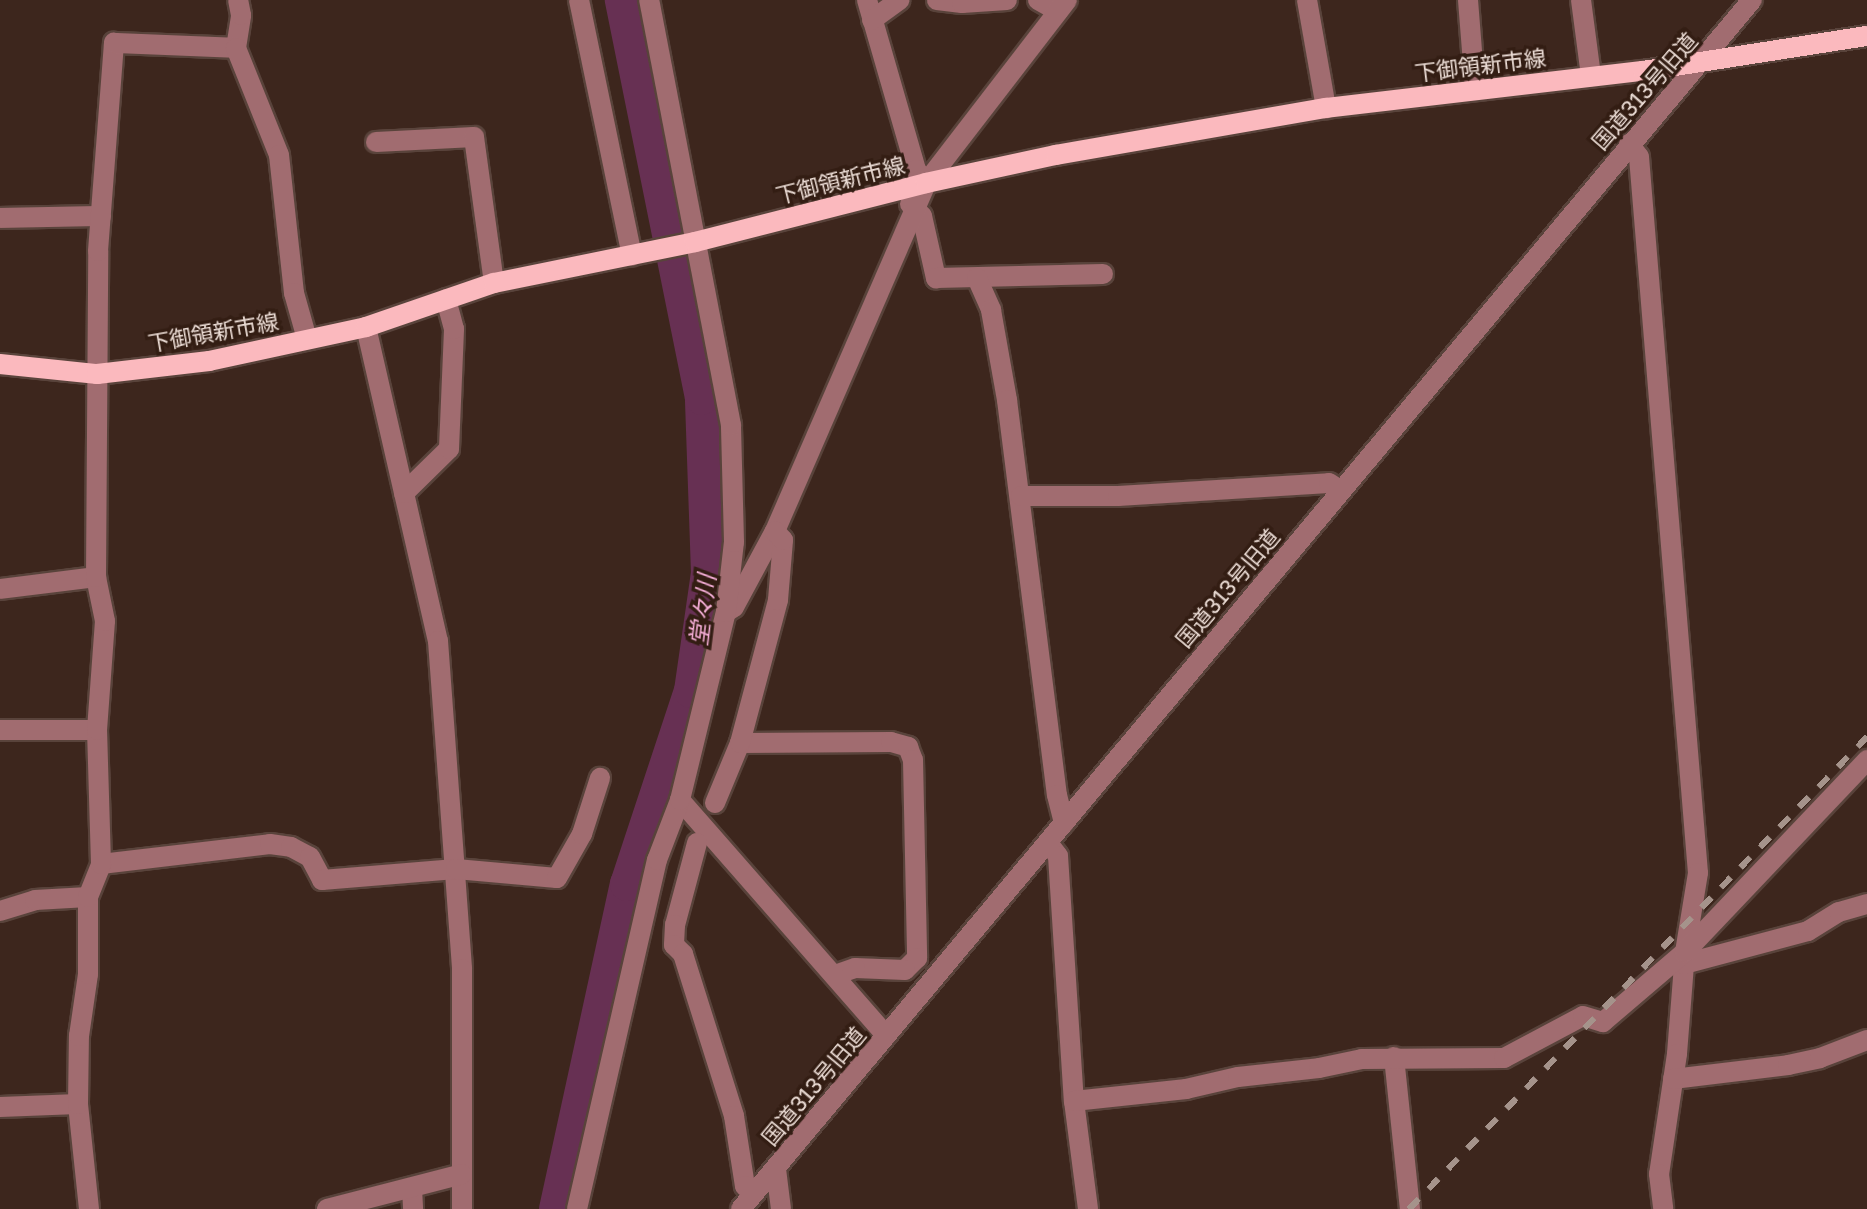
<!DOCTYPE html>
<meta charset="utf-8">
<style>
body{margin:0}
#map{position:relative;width:1867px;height:1209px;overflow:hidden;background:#3d261d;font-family:"Golos Text","Noto Sans JP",sans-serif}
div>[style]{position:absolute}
.river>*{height:34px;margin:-17px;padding:0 17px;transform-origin:17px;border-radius:17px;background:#673053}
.roads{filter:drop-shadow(2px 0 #59433b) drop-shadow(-2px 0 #59433b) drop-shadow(0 2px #59433b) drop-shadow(0 -2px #59433b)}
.minor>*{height:20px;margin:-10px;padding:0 10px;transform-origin:10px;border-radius:10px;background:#a16c70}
.major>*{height:20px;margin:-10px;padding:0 10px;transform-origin:10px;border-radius:10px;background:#fbb9be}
.rail>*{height:6px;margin-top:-3px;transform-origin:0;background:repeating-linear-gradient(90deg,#a5938b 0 14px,transparent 0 28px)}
span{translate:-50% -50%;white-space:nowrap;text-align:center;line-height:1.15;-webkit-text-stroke:7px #331d13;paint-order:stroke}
.street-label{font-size:22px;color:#ecddd6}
.water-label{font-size:24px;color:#f5aed7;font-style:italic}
</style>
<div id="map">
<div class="river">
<i style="left:556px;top:1209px;width:333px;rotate:-77.7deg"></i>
<i style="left:627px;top:884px;width:203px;rotate:-71.7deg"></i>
<i style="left:691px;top:691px;width:119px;rotate:-81.8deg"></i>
<i style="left:708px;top:573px;width:175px;rotate:-92deg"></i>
<i style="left:702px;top:398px;width:406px;rotate:-101.4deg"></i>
</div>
<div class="roads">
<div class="minor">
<i style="left:579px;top:0;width:261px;rotate:78.3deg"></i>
<i style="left:867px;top:0;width:177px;rotate:73.9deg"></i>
<i style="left:916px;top:170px;width:16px;rotate:52deg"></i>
<i style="left:937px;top:0;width:25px;rotate:7deg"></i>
<i style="left:962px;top:3px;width:45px;rotate:-3.8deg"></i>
<i style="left:1038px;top:0;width:23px;rotate:29deg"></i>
<i style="left:1307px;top:0;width:110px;rotate:80deg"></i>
<i style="left:1468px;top:0;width:89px;rotate:85.5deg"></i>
<i style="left:1581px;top:0;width:77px;rotate:82.5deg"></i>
<i style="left:872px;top:20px;width:34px;rotate:-36deg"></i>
<i style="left:236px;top:48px;width:33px;rotate:-81deg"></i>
<i style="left:241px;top:15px;width:15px;rotate:-101deg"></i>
<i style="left:376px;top:142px;width:98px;rotate:-2.9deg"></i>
<i style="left:474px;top:137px;width:147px;rotate:82.2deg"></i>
<i style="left:1629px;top:144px;width:16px;rotate:52deg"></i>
<i style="left:1639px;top:157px;width:718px;rotate:85.29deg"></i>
<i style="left:1698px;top:873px;width:80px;rotate:99.3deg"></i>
<i style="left:1685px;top:952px;width:102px;rotate:94.5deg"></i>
<i style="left:1677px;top:1054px;width:121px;rotate:98.5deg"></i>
<i style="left:1659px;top:1174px;width:35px;rotate:83deg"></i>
<i style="left:910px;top:204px;width:17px;rotate:45deg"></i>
<i style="left:922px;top:216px;width:64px;rotate:77.3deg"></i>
<i style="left:936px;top:278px;width:167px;rotate:-1.4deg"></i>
<i style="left:0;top:218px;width:101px;rotate:-1.1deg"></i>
<i style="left:977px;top:278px;width:35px;rotate:66deg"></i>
<i style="left:991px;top:310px;width:91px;rotate:79.9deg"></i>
<i style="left:1007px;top:400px;width:398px;rotate:82.8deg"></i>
<i style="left:1057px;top:795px;width:29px;rotate:76deg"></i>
<i style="left:366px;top:327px;width:322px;rotate:77.1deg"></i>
<i style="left:438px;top:641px;width:329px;rotate:85.8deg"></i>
<i style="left:462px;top:969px;width:240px;rotate:90deg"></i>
<i style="left:404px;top:493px;width:63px;rotate:-44.4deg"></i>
<i style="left:449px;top:449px;width:120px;rotate:-87.6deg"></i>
<i style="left:454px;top:329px;width:31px;rotate:-105deg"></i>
<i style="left:1021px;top:496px;width:97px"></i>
<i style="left:1118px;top:496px;width:211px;rotate:-3.5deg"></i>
<i style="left:1329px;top:483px;width:13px;rotate:32deg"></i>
<i style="left:0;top:589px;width:97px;rotate:-7.1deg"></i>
<i style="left:728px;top:611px;width:7px;rotate:-34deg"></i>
<i style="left:734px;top:607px;width:86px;rotate:-61.7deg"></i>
<i style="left:775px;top:531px;width:379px;rotate:-66.5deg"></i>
<i style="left:926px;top:183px;width:231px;rotate:-52.4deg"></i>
<i style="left:0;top:730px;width:97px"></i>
<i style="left:740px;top:743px;width:151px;rotate:-0.4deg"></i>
<i style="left:891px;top:742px;width:18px;rotate:16deg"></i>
<i style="left:908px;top:747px;width:14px;rotate:69deg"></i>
<i style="left:913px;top:760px;width:198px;rotate:88.8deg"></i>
<i style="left:917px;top:958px;width:17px;rotate:135deg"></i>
<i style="left:905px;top:970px;width:50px;rotate:-177.7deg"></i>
<i style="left:855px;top:968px;width:21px;rotate:161deg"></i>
<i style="left:680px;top:800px;width:313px;rotate:48.8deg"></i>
<i style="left:715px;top:803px;width:65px;rotate:-67.4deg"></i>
<i style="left:740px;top:743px;width:148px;rotate:-75.1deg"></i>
<i style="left:778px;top:600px;width:60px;rotate:-85.2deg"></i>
<i style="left:783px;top:540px;width:12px;rotate:-132deg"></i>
<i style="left:697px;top:843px;width:85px;rotate:105deg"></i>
<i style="left:675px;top:925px;width:20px;rotate:93deg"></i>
<i style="left:674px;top:945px;width:13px;rotate:45deg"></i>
<i style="left:683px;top:954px;width:170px;rotate:72.5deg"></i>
<i style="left:734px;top:1116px;width:71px;rotate:81.1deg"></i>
<i style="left:745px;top:1186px;width:12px;rotate:35deg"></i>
<i style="left:1048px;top:843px;width:16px;rotate:52deg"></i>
<i style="left:1058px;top:856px;width:246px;rotate:86.3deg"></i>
<i style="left:1074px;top:1101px;width:109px;rotate:82.6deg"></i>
<i style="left:101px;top:864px;width:170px;rotate:-6.7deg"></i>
<i style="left:270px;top:844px;width:21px;rotate:8deg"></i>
<i style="left:291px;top:847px;width:21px;rotate:28deg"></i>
<i style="left:310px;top:857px;width:26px;rotate:62deg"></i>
<i style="left:322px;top:880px;width:134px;rotate:-4.7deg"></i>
<i style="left:456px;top:869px;width:101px;rotate:5.1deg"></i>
<i style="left:557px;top:878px;width:51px;rotate:-60.4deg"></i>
<i style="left:582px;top:834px;width:59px;rotate:-72.2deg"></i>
<i style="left:0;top:911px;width:37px;rotate:-17deg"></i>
<i style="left:35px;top:900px;width:53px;rotate:-3.2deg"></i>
<i style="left:1684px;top:964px;width:128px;rotate:-14.9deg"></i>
<i style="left:1808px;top:931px;width:36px;rotate:-32deg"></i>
<i style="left:1839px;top:912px;width:29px;rotate:-16deg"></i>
<i style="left:1394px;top:1057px;width:153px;rotate:84deg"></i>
<i style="left:1673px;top:1079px;width:116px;rotate:-6.9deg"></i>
<i style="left:1788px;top:1065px;width:33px;rotate:-12deg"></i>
<i style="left:1820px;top:1058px;width:50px;rotate:-21deg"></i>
<i style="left:1074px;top:1101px;width:113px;rotate:-6.1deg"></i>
<i style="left:1186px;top:1089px;width:53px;rotate:-13deg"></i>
<i style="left:1238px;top:1077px;width:81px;rotate:-6.3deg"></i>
<i style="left:1319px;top:1068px;width:44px;rotate:-11.8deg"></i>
<i style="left:1362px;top:1059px;width:142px;rotate:-0.4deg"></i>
<i style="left:1504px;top:1058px;width:89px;rotate:-28deg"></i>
<i style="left:1583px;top:1016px;width:21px;rotate:17deg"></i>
<i style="left:1603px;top:1022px;width:108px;rotate:-40.5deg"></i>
<i style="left:1685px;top:952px;width:265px;rotate:-46.5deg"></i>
<i style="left:0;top:1107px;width:78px;rotate:-2.2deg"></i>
<i style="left:776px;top:1169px;width:40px;rotate:82.9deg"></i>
<i style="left:412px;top:1188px;width:21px;rotate:87deg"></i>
<i style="left:89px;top:1209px;width:106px;rotate:-96deg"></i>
<i style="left:78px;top:1104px;width:68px;rotate:-89.2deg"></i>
<i style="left:79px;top:1036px;width:63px;rotate:-81.7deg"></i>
<i style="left:88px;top:974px;width:77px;rotate:-90deg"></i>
<i style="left:88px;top:897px;width:35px;rotate:-68deg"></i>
<i style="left:101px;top:864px;width:134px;rotate:-91.7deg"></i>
<i style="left:97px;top:730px;width:109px;rotate:-85.8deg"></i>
<i style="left:105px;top:621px;width:45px;rotate:-101.6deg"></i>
<i style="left:96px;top:577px;width:326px;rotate:-89.6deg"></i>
<i style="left:98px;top:251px;width:209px;rotate:-85.6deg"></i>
<i style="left:114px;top:43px;width:122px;rotate:2.3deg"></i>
<i style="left:236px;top:48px;width:115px;rotate:68.1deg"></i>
<i style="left:279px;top:155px;width:139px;rotate:83.8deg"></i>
<i style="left:294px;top:293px;width:48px;rotate:74.2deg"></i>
<i style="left:327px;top:1209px;width:139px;rotate:-14.5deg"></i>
<i style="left:577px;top:1209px;width:358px;rotate:-77.1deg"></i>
<i style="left:657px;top:860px;width:64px;rotate:-69deg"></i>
<i style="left:680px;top:800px;width:194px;rotate:-76.3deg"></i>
<i style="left:726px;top:612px;width:70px;rotate:-83.5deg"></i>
<i style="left:734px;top:542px;width:117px;rotate:-91.5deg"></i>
<i style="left:731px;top:425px;width:433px;rotate:-100.9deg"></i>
<i style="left:741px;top:1209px;width:1576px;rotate:-50.1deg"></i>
</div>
<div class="major">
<i style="left:0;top:364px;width:98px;rotate:5.9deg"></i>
<i style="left:97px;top:374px;width:113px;rotate:-6.6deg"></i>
<i style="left:209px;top:361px;width:161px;rotate:-12.2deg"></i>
<i style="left:366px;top:327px;width:135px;rotate:-19deg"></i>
<i style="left:494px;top:283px;width:205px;rotate:-11.5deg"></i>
<i style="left:695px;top:242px;width:238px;rotate:-14.3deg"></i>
<i style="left:926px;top:183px;width:133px;rotate:-12.2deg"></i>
<i style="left:1056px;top:155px;width:274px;rotate:-9.9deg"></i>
<i style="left:1326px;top:108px;width:319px;rotate:-6.7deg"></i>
<i style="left:1643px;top:71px;width:227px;rotate:-8.9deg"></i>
</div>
</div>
<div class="rail">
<i style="left:1409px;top:1209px;width:658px;rotate:-45.86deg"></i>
</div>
<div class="street-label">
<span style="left:1480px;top:65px;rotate:-7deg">下御領新市線</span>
<span style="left:1644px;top:91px;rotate:-49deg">国道313号旧道</span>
<span style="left:840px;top:180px;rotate:-14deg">下御領新市線</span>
<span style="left:213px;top:332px;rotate:-10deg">下御領新市線</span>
<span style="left:1227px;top:588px;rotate:-50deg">国道313号旧道</span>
<span style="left:813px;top:1086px;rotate:-50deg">国道313号旧道</span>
</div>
<div class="water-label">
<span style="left:702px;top:610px;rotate:-83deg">堂々川</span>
</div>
</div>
